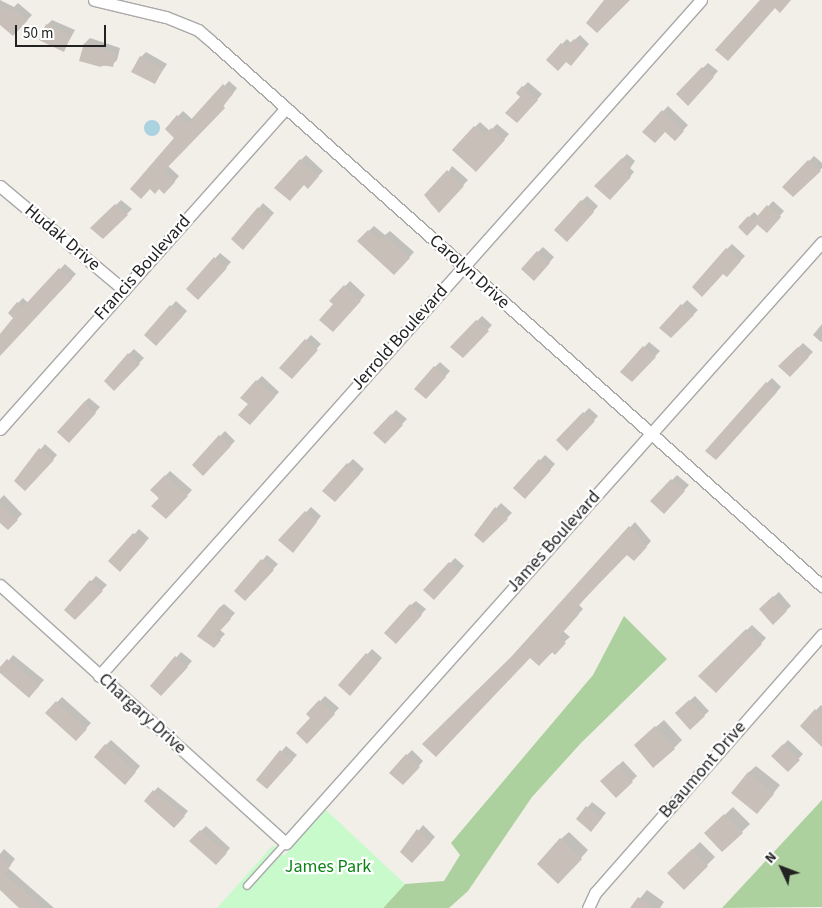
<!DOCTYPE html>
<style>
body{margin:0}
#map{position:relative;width:822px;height:908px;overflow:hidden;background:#f2efe9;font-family:"Source Sans 3",sans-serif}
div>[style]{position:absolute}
.forest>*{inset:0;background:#add19e}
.park>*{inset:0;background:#c8facc}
.water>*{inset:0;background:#aad3df}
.round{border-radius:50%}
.shadow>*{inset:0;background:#0003}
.building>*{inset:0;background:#c7bfb8}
.roads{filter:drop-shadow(1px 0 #a9a9a9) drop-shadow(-1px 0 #a9a9a9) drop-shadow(0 1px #a9a9a9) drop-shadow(0 -1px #a9a9a9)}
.lane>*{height:5.5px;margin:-2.75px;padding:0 2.75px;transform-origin:2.75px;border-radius:2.75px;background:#fff}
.street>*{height:11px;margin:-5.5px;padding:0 5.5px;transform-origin:5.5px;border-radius:5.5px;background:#fff}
span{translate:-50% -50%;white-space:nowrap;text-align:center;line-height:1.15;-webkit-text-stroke:4.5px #fff;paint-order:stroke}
.street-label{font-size:18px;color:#222}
.park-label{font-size:18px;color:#0c8416}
.north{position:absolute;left:757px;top:843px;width:50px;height:50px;-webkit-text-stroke:4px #fff;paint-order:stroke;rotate:313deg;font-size:14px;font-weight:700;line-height:20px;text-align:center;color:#222}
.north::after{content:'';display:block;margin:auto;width:18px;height:22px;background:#222;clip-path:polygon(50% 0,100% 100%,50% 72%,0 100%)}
.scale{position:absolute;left:15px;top:25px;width:91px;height:22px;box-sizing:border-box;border:2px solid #222;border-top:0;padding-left:6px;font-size:15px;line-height:18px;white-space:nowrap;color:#222;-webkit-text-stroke:4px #fff;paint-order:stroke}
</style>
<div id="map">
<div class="forest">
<i style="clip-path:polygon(624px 616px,667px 659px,581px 743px,532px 797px,468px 891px,449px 908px,383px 908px,405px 884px,444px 881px,460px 855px,451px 843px,593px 675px)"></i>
<i style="clip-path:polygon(822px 800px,822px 907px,722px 908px)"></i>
</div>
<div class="park">
<i style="clip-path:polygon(325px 809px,405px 884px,383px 908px,217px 908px,273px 845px,284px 856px)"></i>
</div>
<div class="water">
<i class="round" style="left:144px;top:120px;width:16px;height:16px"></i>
</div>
<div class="shadow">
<i style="clip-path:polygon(0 0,14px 7px,18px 3px,32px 15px,18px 30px,0 22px)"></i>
<i style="clip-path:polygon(52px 20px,75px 30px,64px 50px,47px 25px)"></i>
<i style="clip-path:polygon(580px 35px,589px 44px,576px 59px,562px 44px,567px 39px,571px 43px)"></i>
<i style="clip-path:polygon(90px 38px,120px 48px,117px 60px,112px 65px,101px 66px,85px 43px)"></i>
<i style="clip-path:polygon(146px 52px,167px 64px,155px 82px,141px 57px)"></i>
<i style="clip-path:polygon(708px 63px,718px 71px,693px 99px,677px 94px)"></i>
<i style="clip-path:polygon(229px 81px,237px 88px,213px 120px,168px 166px,179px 176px,169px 188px,159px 188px,155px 192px,176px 138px,166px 129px,183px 111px,193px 120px)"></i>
<i style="clip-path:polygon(528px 82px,542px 94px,522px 117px,521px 97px,517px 93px)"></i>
<i style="clip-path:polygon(668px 106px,688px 125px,675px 139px,665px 130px,644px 132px)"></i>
<i style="clip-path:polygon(480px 122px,490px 131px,497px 124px,509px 134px,481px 165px,475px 127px)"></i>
<i style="clip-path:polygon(627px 154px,635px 161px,630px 168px,634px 172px,615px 194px,595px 186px)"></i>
<i style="clip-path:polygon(306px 155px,323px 171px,308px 187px,301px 160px)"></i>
<i style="clip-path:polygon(814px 156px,822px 163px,822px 168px,793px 195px,784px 187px)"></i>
<i style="clip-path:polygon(452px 166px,468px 180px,439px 211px,430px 203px)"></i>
<i style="clip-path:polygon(587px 196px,598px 206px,572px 236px,582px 201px)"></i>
<i style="clip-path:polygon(121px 200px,132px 209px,103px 237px,116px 205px)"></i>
<i style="clip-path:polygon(773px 201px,784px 211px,771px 226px,758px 223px,747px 234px,740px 227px,754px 212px,759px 217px)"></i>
<i style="clip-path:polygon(263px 203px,274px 213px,247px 243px,259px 208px)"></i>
<i style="clip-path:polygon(374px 226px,385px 235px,390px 231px,414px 252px,394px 274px,358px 241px)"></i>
<i style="clip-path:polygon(732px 244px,745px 256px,731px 271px,727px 249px)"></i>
<i style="clip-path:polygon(543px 247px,554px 257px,539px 275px,538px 252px)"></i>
<i style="clip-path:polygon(220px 253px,231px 262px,203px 293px,188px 289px)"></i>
<i style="clip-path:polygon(65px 264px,76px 274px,0 354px,0 335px,15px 318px,18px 303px,23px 298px,28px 303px)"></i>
<i style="clip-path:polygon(350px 281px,365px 295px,338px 326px,335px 304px,331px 301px)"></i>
<i style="clip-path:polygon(687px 300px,698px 310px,671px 337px,661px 328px)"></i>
<i style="clip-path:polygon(176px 301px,187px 311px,161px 340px,145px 335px)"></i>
<i style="clip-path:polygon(482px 316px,492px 325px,463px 357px,452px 347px)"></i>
<i style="clip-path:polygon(822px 324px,822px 341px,821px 342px,813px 335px)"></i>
<i style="clip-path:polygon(311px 335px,321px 344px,296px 372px,281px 368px)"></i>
<i style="clip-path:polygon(649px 342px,660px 351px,632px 381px,621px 372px)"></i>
<i style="clip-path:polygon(803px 343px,813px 352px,790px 375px,780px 366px)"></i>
<i style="clip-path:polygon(134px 349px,144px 358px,114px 389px,129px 354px)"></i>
<i style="clip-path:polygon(440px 362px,450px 371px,431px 393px,435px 367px)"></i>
<i style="clip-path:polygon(262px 376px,279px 392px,254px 419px,257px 381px)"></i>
<i style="clip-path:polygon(772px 378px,781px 387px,721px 454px,767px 383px)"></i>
<i style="clip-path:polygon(89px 398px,100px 407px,74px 436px,84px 402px)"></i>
<i style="clip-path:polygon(589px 408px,598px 416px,567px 449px,558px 440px)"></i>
<i style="clip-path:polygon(396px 410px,407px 419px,385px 442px,375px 433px)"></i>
<i style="clip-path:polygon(225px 431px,235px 441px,203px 474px,193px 465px)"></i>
<i style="clip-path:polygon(45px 444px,57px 455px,30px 485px,15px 481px)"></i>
<i style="clip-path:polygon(545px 455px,555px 464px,530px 493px,515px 488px)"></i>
<i style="clip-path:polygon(353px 459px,364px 469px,340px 496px,348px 464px)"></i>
<i style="clip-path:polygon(170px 471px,192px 490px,171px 513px,152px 490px)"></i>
<i style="clip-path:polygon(677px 475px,689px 485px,669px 507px,652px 501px)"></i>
<i style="clip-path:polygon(4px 495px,22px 514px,8px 529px,0 521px,0 499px)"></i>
<i style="clip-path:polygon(501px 503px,512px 513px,483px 541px,483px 523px)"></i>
<i style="clip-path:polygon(311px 507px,321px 516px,297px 546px,280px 540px)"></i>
<i style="clip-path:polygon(635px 522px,651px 541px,639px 555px,627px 553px,579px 605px,583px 609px,563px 631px,570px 637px,539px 664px,530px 657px,513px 657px)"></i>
<i style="clip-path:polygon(139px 529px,149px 538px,125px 565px,110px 561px)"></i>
<i style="clip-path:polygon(267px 555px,278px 564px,245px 599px,235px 591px)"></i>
<i style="clip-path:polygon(455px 558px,464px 566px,439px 593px,425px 590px)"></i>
<i style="clip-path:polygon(96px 576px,107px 585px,75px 618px,66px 610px)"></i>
<i style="clip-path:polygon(779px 592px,791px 606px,773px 623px,760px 609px)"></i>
<i style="clip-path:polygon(416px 601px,426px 609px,401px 637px,411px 605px)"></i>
<i style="clip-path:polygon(224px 604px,235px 613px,220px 630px,225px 634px,214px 646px,219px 608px)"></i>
<i style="clip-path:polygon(752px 625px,766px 638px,716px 691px,700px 676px)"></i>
<i style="clip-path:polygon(372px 649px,382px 658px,355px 689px,340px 685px)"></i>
<i style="clip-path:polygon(181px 652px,192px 661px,166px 690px,152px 686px)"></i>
<i style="clip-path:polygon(13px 655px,44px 680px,33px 692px,0 672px)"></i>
<i style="clip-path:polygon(325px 696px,339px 708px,307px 742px,311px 718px,308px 714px)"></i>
<i style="clip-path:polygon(695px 696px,709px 711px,690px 728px,676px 713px)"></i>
<i style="clip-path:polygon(62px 697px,91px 723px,81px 734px,47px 713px)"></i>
<i style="clip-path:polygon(821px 705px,822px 706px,822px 741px,801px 726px)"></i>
<i style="clip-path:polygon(664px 720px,682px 740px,674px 748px,643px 738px)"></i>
<i style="clip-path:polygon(111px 740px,140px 766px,130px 778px,106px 745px)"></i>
<i style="clip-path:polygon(788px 740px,803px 754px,788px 770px,773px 756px)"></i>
<i style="clip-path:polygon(286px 746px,297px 755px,271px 783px,258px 780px)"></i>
<i style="clip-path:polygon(412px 750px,423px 761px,408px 779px,407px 755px)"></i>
<i style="clip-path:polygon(623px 761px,637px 776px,616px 796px,602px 781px)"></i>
<i style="clip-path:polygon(756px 766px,780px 785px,764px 805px,748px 773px)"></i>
<i style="clip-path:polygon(158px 787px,188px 811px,178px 823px,146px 801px)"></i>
<i style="clip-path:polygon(592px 802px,606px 813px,596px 825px,578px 819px)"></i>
<i style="clip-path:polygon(733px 807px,750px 824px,722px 851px,706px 833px)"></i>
<i style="clip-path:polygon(423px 825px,435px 837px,412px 861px,402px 852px)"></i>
<i style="clip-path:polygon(206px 826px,230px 848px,221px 859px,191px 841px)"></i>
<i style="clip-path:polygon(569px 832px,588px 850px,566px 875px,561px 839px)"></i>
<i style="clip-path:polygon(700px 842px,715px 857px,684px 888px,669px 873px)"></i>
<i style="clip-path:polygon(4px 849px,15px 859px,8px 868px,54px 908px,20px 908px,0 889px,0 854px)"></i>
<i style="clip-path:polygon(647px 890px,664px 902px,660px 908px,632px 908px)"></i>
</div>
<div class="building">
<i style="clip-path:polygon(604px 0,630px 0,597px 33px,586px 23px)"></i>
<i style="clip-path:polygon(760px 0,791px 0,780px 13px,775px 8px,728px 61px,715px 50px)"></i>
<i style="clip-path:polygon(0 4px,8px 11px,12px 7px,28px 20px,13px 36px,0 25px)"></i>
<i style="clip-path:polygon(46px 24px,71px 35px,64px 52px,39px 40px)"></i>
<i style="clip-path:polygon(574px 39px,585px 49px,571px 66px,566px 62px,558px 71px,546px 60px,561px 43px,566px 47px)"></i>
<i style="clip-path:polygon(84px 43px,116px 53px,113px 67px,102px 65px,101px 67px,79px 61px)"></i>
<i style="clip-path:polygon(140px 56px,163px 69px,155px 84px,131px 72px)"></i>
<i style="clip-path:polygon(702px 67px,714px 77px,688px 106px,676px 94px)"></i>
<i style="clip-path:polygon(223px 84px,233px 94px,223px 105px,225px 108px,164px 171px,175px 182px,164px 194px,159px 189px,155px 194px,150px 189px,141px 199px,130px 189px,174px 138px,165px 129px,177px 115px,187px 124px)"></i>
<i style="clip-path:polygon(522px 86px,538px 100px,517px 123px,505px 113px,520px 97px,516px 93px)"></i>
<i style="clip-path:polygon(662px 110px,684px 131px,675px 141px,665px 132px,655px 143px,642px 132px)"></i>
<i style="clip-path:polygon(474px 126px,485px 135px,491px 128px,505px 140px,476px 172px,452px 150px)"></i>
<i style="clip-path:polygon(622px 158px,631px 167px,626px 173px,631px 177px,610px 200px,594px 186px)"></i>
<i style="clip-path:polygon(300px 159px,319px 176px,308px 189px,304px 185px,290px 201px,274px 188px)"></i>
<i style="clip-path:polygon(808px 160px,821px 171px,793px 197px,782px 187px)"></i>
<i style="clip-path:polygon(447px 170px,464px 186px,439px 213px,424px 195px)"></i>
<i style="clip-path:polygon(581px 200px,594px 212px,567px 242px,554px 230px)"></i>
<i style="clip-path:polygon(115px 204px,128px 215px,103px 239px,90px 228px)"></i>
<i style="clip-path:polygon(767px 205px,781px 217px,767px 233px,753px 221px)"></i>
<i style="clip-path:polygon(258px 207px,270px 218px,243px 250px,231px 239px)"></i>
<i style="clip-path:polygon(748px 216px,757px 225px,747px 236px,738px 227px)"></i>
<i style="clip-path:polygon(368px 230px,379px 239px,384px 235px,410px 258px,394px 275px,357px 241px)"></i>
<i style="clip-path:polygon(726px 248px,741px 261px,727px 277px,723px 274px,702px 297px,692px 287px)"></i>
<i style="clip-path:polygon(537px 251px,550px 263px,534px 281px,521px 269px)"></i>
<i style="clip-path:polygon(214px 257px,227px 268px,198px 300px,186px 289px)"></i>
<i style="clip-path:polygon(59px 268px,72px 279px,0 356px,0 334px,13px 318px,8px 313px,17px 302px,23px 307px)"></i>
<i style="clip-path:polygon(344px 285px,361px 301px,333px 332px,319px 320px,333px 304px,329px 301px)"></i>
<i style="clip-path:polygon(681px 304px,694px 315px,671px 338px,659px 328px)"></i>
<i style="clip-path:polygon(170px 305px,183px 316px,156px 346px,144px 335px)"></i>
<i style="clip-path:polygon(476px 320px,489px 331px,463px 358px,450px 347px)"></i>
<i style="clip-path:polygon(305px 339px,318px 350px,292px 379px,279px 368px)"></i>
<i style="clip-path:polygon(643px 346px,656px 357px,632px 382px,620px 372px)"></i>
<i style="clip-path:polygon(798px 347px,809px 357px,790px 377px,778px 366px)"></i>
<i style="clip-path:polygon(128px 353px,140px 364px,114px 391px,104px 381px)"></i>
<i style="clip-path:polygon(434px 366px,446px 377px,426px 399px,414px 389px)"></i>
<i style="clip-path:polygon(256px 380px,275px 397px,250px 425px,238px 415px,248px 404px,240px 398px)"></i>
<i style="clip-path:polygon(766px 382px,777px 392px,716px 460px,705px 451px)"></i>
<i style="clip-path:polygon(84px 402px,96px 413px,69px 443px,57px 432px)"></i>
<i style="clip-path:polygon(583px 412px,595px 421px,567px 451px,556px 440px)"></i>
<i style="clip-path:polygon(391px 414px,403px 425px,385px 444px,373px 433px)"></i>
<i style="clip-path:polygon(219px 435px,231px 446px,203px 476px,192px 465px)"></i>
<i style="clip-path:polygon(39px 448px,54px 460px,25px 491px,14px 481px)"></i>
<i style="clip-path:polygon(539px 459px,551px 470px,525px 499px,513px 488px)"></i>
<i style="clip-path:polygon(347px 463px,360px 474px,335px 502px,322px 491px)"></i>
<i style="clip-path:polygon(165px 475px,188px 496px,166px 519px,151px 506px,159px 498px,150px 490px)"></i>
<i style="clip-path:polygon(671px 479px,685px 491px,664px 514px,650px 501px)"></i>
<i style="clip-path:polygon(0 504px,18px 520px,8px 530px,0 523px)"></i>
<i style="clip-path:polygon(495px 507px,508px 519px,483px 543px,474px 535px)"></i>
<i style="clip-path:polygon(305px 511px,317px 522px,293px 553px,278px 540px)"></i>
<i style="clip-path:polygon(629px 526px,647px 547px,634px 561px,627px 555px,586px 597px,575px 610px,579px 614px,559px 637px,566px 643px,555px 655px,552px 652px,539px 666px,530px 658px,436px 757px,422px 744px,511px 657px)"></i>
<i style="clip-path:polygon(133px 533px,145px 543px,120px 572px,108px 561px)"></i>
<i style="clip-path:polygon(261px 559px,274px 570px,245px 601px,234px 591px)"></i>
<i style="clip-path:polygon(449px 562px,460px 571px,434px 600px,423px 590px)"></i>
<i style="clip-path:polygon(90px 580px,103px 591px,75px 620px,64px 610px)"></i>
<i style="clip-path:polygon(773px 596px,787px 611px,773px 625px,759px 609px)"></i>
<i style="clip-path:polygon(410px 604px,422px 615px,396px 644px,384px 633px)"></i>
<i style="clip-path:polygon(219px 608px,231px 619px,216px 635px,221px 640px,214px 648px,197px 636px)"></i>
<i style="clip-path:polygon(746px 629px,762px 644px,716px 693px,698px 676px)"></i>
<i style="clip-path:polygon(366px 653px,378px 663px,350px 696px,338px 685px)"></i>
<i style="clip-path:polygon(175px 656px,188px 667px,161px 696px,150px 686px)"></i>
<i style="clip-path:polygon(7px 659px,40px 685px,29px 698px,0 673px,0 667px)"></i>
<i style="clip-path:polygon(319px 700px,335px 714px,307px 744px,296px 733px,310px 718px,306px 714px)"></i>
<i style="clip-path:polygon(689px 700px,705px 716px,690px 730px,675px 713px)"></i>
<i style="clip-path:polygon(56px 701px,87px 729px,76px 741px,45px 713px)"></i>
<i style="clip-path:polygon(815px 709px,822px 716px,822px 747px,800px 726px)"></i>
<i style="clip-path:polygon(655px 726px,675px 749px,653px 768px,634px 745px)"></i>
<i style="clip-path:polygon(105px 744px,136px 772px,125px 785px,94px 757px)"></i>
<i style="clip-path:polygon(783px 744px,800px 760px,788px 772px,771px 756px)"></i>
<i style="clip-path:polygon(280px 750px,293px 760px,267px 789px,256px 780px)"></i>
<i style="clip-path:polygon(406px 754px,420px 767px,403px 785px,389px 773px)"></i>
<i style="clip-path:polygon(618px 765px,633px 782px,616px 798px,600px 781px)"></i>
<i style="clip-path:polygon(748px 772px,774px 794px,757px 814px,731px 793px)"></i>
<i style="clip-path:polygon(153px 790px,185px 816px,174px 828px,144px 801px)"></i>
<i style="clip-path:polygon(586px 806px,602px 818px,591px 832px,576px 819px)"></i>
<i style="clip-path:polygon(724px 814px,743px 833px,722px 852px,704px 833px)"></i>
<i style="clip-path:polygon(417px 829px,431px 842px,412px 863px,400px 852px)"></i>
<i style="clip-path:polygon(200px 830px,227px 853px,216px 865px,189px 841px)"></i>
<i style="clip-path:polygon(560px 838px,582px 859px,558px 884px,537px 864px)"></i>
<i style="clip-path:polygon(692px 849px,708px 866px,684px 890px,667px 873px)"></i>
<i style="clip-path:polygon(0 855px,11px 865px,4px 874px,44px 908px,19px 908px,0 890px)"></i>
<i style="clip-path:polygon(638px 897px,655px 908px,630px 908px)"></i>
</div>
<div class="roads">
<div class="lane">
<i style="left:247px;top:886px;width:58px;rotate:-47.8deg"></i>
</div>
<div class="street">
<i style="left:94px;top:0;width:74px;rotate:13.3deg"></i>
<i style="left:166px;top:17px;width:35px;rotate:22deg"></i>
<i style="left:198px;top:30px;width:17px;rotate:40deg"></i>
<i style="left:211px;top:41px;width:819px;rotate:41.73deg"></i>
<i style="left:0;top:186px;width:162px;rotate:40deg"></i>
<i style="left:0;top:429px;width:430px;rotate:-48.3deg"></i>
<i style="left:0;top:585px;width:385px;rotate:42.1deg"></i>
<i style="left:286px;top:843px;width:805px;rotate:-48.27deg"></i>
<i style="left:99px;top:676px;width:905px;rotate:-48.31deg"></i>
<i style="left:588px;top:908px;width:17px;rotate:-65deg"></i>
<i style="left:595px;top:893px;width:344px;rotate:-48.7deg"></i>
</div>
</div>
<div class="street-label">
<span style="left:62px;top:238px;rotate:40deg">Hudak Drive</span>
<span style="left:143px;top:268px;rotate:-48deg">Francis Boulevard</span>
<span style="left:469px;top:272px;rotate:42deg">Carolyn Drive</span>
<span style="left:400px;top:338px;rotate:-48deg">Jerrold Boulevard</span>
<span style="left:554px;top:542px;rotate:-48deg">James Boulevard</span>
<span style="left:142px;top:714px;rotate:42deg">Chargary Drive</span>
<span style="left:703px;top:770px;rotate:-49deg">Beaumont Drive</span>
</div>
<div class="park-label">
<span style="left:328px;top:867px">James Park</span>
</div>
<div class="north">N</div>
<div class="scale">50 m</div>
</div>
